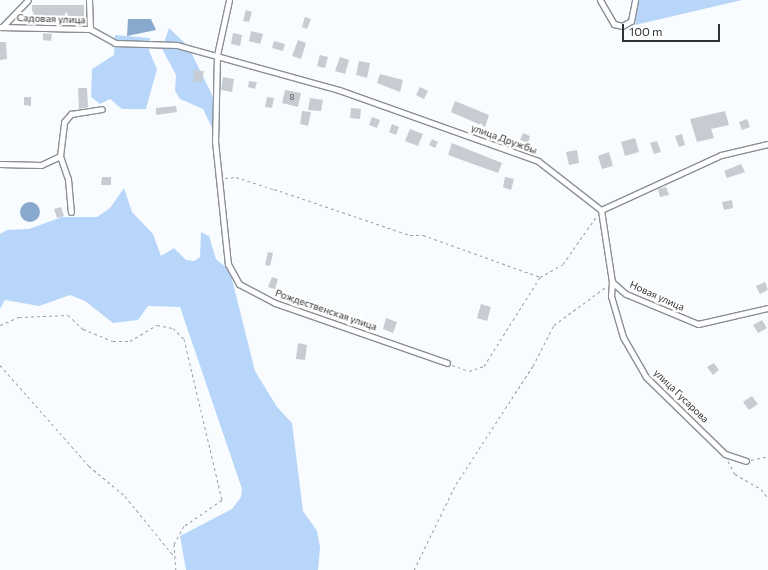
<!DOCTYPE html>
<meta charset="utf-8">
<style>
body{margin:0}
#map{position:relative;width:768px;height:570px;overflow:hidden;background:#f9fcfe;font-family:Commissioner,sans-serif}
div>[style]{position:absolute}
.green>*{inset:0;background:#b8d6fa}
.water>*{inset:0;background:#89a8cd}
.round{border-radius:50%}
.building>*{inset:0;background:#c6ccd2}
.path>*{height:1px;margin-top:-0.5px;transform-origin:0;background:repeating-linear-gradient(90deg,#9da0a2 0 3px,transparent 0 6px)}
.roads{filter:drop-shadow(1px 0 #8a8f95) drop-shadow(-1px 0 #8a8f95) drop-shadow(0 1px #8a8f95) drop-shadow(0 -1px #8a8f95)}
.street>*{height:5px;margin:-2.5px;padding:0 2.5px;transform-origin:2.5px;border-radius:2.5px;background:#fff}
span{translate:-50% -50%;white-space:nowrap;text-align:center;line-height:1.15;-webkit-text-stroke:4px #fff;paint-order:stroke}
.number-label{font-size:8px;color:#56585c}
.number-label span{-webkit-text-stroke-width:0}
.street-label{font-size:10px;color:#303234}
.scale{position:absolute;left:622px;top:24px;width:98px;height:18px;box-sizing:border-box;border:2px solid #303234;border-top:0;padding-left:5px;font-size:12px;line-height:14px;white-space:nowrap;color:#303234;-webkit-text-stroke:3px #fff;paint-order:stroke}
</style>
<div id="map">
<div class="green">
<i style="clip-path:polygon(638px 0,742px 0,635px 25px)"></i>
<i style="clip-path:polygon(169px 28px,188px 46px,219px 109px,214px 132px,203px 109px,180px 99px,175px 91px,176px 75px,162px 49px)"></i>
<i style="clip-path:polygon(115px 35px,150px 38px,149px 51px,157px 69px,146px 109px,122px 109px,110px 99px,100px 104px,91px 97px,92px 69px,114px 55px)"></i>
<i style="clip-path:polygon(124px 188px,132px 212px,153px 234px,161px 256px,174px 248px,186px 260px,194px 261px,200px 257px,201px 232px,209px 236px,216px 259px,230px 271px,255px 371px,277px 407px,292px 423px,303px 511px,317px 531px,320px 547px,318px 570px,186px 570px,180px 536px,232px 509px,241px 497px,242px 489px,180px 307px,148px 306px,138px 320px,113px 323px,85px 301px,70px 295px,39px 306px,5px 300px,0 309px,0 234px,7px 230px,29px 229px,62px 217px,97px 217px,110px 208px)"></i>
</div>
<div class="water">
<i style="clip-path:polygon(128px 19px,151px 19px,156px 30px,127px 36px)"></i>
<i class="round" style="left:20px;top:202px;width:20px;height:20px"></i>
</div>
<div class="building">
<i style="clip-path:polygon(32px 5px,84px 5px,84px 19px,32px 19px)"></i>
<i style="clip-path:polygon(246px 10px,252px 12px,249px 22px,243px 21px)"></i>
<i style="clip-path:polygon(305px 17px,311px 19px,307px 29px,302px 27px)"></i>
<i style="clip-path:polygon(251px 31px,263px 34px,260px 44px,249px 41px)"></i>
<i style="clip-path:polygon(43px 33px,52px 34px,51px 41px,43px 40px)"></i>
<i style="clip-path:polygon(233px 33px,242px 35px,240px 46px,231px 44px)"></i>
<i style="clip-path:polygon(298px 40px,306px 43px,301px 59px,292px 56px)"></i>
<i style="clip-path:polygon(274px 41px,285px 44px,283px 51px,272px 48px)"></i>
<i style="clip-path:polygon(0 42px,6px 42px,7px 59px,0 60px)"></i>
<i style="clip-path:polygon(320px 55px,328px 57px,325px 68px,317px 66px)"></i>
<i style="clip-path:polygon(340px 57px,349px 60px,345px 74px,335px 71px)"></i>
<i style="clip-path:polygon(359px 61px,370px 63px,367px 78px,356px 75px)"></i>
<i style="clip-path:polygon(194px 70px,204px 71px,202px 82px,193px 81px)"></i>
<i style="clip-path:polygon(380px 74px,403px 80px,400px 92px,377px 83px)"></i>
<i style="clip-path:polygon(223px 77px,234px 79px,232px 92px,221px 90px)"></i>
<i style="clip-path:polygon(249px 81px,257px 82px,255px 89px,248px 87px)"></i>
<i style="clip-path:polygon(420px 87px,428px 91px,424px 99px,416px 95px)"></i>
<i style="clip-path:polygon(78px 88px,87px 88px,88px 107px,79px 109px)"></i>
<i style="clip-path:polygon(285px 90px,301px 93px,298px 107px,282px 103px)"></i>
<i style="clip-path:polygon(24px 97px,31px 97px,31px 106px,24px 105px)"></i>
<i style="clip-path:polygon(267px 97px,274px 98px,272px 108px,265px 107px)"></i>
<i style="clip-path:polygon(310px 98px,323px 100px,321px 111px,308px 110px)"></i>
<i style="clip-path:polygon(455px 101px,489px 115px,485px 127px,451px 112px)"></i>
<i style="clip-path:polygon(176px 106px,177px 112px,156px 115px,156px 108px)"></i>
<i style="clip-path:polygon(351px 108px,361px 109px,360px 119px,350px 118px)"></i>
<i style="clip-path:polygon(302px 111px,311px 112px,308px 126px,300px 124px)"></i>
<i style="clip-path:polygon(725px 111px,729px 125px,711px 129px,714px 138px,697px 142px,690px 119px)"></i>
<i style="clip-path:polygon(372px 117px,380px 120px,377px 128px,369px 125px)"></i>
<i style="clip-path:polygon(747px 119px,750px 127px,742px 130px,739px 122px)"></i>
<i style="clip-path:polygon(392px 124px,399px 127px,396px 135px,389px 132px)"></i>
<i style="clip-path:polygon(410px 129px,423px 134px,418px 146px,405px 141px)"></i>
<i style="clip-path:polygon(523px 133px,530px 136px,528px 143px,520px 140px)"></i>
<i style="clip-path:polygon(682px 134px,685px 145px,679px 147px,675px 136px)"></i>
<i style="clip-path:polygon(635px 138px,639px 152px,625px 156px,621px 142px)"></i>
<i style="clip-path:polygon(432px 139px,438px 142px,435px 148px,429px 145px)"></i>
<i style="clip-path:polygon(657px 141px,661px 152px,654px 154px,650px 143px)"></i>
<i style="clip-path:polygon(452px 143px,502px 163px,498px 173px,448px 155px)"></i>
<i style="clip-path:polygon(577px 150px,579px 163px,569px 165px,566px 152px)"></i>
<i style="clip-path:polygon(609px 152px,613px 166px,602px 169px,598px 156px)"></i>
<i style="clip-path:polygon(741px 164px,745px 172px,727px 178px,724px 171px)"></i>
<i style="clip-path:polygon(102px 177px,111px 177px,111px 185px,101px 185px)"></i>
<i style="clip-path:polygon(505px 177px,514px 179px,511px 190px,503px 187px)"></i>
<i style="clip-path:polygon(666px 187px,669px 195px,660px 197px,658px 189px)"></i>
<i style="clip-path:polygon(732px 200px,733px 208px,724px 210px,722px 202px)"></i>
<i style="clip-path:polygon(61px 207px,64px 216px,57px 218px,54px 209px)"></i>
<i style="clip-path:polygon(268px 252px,273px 253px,270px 266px,265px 265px)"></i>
<i style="clip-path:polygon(272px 277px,278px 279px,275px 289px,268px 287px)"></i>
<i style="clip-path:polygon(765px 282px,768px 290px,760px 294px,756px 286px)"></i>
<i style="clip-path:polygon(481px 304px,491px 307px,487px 321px,477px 318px)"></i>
<i style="clip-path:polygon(386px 318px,397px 322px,393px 333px,383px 329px)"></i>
<i style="clip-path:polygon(762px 320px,767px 328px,758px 333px,753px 325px)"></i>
<i style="clip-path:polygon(298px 343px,307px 345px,305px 360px,296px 359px)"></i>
<i style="clip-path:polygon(714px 363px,719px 370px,713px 375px,707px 367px)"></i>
<i style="clip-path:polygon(752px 396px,758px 404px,749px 410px,743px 402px)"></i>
</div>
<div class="path">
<i style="left:225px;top:178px;width:11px;rotate:-5deg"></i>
<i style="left:236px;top:177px;width:40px;rotate:18deg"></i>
<i style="left:274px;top:189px;width:144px;rotate:18.7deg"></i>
<i style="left:410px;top:235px;width:13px"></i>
<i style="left:423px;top:235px;width:124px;rotate:19.7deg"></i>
<i style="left:540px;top:277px;width:26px;rotate:-29deg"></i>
<i style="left:563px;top:264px;width:57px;rotate:-54.9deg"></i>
<i style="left:0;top:325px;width:21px;rotate:-23deg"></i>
<i style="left:19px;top:317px;width:49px;rotate:-2.3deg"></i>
<i style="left:68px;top:315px;width:21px;rotate:43deg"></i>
<i style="left:83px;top:329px;width:32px;rotate:22deg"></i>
<i style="left:113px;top:341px;width:17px"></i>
<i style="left:130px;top:341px;width:31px;rotate:-31deg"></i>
<i style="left:157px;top:325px;width:16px;rotate:11deg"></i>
<i style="left:173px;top:328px;width:16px;rotate:45deg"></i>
<i style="left:184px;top:339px;width:165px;rotate:76.7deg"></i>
<i style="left:222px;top:500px;width:46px;rotate:145.6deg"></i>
<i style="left:184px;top:526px;width:21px;rotate:119deg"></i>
<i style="left:174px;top:544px;width:26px;rotate:86deg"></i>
<i style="left:0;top:365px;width:135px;rotate:48.6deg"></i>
<i style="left:89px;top:466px;width:47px;rotate:39.8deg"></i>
<i style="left:125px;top:496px;width:76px;rotate:50.9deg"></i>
<i style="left:452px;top:365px;width:18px;rotate:19deg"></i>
<i style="left:469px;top:371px;width:16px;rotate:-18deg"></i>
<i style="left:484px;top:366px;width:105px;rotate:-57.8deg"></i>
<i style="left:751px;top:460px;width:17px;rotate:-13deg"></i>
<i style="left:728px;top:461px;width:15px;rotate:62deg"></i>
<i style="left:735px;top:474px;width:30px;rotate:30deg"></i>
<i style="left:761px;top:489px;width:11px;rotate:52deg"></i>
<i style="left:414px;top:570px;width:96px;rotate:-64deg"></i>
<i style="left:456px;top:484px;width:141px;rotate:-56.9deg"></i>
<i style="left:533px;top:366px;width:46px;rotate:-62.9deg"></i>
<i style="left:554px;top:325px;width:64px;rotate:-36.2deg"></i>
</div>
<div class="roads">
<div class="street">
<i style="left:89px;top:0;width:29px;rotate:88deg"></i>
<i style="left:229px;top:0;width:56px;rotate:102.3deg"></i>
<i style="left:217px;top:55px;width:86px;rotate:91.3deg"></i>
<i style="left:215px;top:141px;width:124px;rotate:84deg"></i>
<i style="left:228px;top:264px;width:23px;rotate:61deg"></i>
<i style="left:239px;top:284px;width:41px;rotate:27.8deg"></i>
<i style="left:275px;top:303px;width:182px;rotate:19.2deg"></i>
<i style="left:600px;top:0;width:28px;rotate:60deg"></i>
<i style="left:614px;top:24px;width:8px;rotate:14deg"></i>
<i style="left:622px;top:26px;width:10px;rotate:-29deg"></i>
<i style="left:631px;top:21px;width:21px;rotate:-79deg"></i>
<i style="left:0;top:27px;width:90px;rotate:1.3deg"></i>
<i style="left:90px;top:29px;width:29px;rotate:29deg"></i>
<i style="left:115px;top:43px;width:62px;rotate:1.8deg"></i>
<i style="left:177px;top:45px;width:168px;rotate:15.5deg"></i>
<i style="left:339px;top:90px;width:211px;rotate:19.6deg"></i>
<i style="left:538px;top:161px;width:80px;rotate:37.9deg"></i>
<i style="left:601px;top:210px;width:132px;rotate:-24.6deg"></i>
<i style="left:721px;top:155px;width:48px;rotate:-13.2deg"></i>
<i style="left:2px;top:27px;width:37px;rotate:-46deg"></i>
<i style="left:60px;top:156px;width:24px;rotate:71deg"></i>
<i style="left:68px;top:179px;width:33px;rotate:85deg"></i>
<i style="left:0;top:164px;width:41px;rotate:1.4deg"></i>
<i style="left:41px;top:165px;width:21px;rotate:-25deg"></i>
<i style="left:60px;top:156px;width:34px;rotate:-83deg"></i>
<i style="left:64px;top:122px;width:11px;rotate:-49deg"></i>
<i style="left:71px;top:114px;width:31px;rotate:-9deg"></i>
<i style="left:601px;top:210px;width:73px;rotate:81.3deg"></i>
<i style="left:612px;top:282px;width:18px;rotate:41deg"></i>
<i style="left:626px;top:294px;width:78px;rotate:22.6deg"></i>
<i style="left:698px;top:324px;width:72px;rotate:-12.9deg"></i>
<i style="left:612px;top:282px;width:14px;rotate:94deg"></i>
<i style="left:611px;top:296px;width:43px;rotate:73.7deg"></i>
<i style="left:623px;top:337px;width:46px;rotate:60.1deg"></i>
<i style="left:646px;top:377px;width:110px;rotate:44.3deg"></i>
<i style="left:725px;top:454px;width:22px;rotate:18deg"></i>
</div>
</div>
<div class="number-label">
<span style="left:292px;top:98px">8</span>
</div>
<div class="street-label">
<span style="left:51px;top:19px;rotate:2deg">Садовая улица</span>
<span style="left:504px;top:139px;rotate:20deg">улица Дружбы</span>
<span style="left:657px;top:296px;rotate:24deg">Новая улица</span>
<span style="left:326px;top:310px;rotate:19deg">Рождественская улица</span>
<span style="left:681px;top:396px;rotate:44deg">улица Гусарова</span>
</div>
<div class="scale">100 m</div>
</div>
